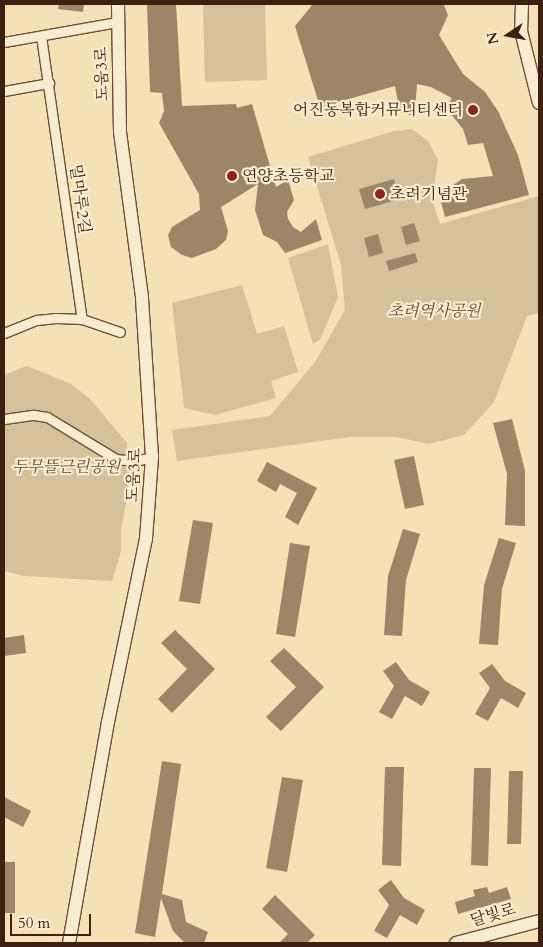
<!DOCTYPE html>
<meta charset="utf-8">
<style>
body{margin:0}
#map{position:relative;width:543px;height:947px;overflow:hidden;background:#f4e2b6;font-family:Cardo,"Noto Serif KR",serif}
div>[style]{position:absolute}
.green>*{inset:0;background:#d5c19a}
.building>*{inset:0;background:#9d8567}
.roads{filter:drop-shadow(1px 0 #6c503b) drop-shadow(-1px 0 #6c503b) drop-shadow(0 1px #6c503b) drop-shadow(0 -1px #6c503b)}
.street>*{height:9px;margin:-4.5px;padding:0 4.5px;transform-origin:4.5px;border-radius:4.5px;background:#f8ecd0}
.secondary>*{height:12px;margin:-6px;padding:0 6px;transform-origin:6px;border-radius:6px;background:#f8ecd0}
.dots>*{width:14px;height:14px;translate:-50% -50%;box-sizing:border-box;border:2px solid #f8ecd0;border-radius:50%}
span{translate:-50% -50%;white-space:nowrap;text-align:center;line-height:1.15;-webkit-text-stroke:4.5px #f8ecd0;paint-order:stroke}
.street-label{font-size:16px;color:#3e2012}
.poi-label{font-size:16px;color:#3e2012}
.right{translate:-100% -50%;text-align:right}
.left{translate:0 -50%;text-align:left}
.park-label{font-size:16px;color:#644834;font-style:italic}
.frame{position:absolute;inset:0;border:5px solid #3e2012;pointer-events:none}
.north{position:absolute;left:483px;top:10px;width:50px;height:50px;-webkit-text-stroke:4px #f8ecd0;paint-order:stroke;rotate:258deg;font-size:14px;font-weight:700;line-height:20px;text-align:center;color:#3e2012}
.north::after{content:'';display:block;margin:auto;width:18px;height:22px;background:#3e2012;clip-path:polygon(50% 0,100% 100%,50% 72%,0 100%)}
.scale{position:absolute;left:10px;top:914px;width:81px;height:22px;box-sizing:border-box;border:2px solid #3e2012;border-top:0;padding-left:6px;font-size:15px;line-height:18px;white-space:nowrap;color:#3e2012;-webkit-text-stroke:4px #f8ecd0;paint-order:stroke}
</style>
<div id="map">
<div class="green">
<i style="clip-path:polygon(203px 4px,265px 4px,267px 80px,205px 82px)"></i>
<i style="clip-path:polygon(412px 129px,428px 141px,438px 160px,432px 200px,440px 224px,539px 196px,539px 313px,527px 316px,494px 402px,464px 435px,429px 444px,396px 437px,350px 437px,177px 461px,172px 430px,270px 416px,315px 362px,345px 310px,341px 265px,308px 157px,394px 131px)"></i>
<i style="clip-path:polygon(328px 244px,338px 297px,320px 340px,313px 344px,288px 258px)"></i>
<i style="clip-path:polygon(242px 285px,268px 370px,257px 334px,284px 326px,298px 372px,271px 381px,276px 398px,215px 415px,184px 408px,172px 303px)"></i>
<i style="clip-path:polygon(27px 366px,71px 384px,89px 398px,127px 443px,128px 491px,121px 530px,121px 551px,112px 581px,24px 576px,4px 571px,4px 375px)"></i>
</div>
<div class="building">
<i style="clip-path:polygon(59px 4px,84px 4px,83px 12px,58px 9px)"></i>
<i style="clip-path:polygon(147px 4px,176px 4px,182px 106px,236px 104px,237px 108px,252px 104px,276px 187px,288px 180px,294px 200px,287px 212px,288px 219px,293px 227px,301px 232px,316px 219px,322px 240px,285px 253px,277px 242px,263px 235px,255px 210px,258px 184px,221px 207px,228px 231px,226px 240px,216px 249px,192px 258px,182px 255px,171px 247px,168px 235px,172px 227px,200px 210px,199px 194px,159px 123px,164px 111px,162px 93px,150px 92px)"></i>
<i style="clip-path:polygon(313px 4px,444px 5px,448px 15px,439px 35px,463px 74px,485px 92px,498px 111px,518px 155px,529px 195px,445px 217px,440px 198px,450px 187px,462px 179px,493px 176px,483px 143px,468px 145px,463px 129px,446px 108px,452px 98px,431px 87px,417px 84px,415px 110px,411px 115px,400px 112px,395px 86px,320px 107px,295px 26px)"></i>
<i style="clip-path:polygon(394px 179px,400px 199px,365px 209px,359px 189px)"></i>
<i style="clip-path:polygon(414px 223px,420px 241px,406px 245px,401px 227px)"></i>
<i style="clip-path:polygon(378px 234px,383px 253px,369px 257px,364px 238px)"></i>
<i style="clip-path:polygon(415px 253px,418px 262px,389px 271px,386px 261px)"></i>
<i style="clip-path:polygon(512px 419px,525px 471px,525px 526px,505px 525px,507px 474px,493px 423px)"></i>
<i style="clip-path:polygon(414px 456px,424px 505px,405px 509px,394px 460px)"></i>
<i style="clip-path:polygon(267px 462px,317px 488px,298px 525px,285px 517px,297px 493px,280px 484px,276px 492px,257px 481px)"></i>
<i style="clip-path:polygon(193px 520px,213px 523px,200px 604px,179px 601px)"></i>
<i style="clip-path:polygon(403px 529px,420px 534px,406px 580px,402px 636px,384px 635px,388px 576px)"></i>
<i style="clip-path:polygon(499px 538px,516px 543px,502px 589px,498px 645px,479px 644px,484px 585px)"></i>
<i style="clip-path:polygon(290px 543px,310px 546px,295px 637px,276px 634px)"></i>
<i style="clip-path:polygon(175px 630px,215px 669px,172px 713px,158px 699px,187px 669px,161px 643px)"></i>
<i style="clip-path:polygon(24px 635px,26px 653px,4px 656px,4px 638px)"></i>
<i style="clip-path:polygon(284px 648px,324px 687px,281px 731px,266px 717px,296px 687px,270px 661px)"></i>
<i style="clip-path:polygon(396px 662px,409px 680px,430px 692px,422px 706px,405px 696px,392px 719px,379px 712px,394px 686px,383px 671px)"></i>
<i style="clip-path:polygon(492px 664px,505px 681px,526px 693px,518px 708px,501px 698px,488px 721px,475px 714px,490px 688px,479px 673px)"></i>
<i style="clip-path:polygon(162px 761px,181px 764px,162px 894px,182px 900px,186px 922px,208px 932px,204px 943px,185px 943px,173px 931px,161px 898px,155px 937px,135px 933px)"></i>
<i style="clip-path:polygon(385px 767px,404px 767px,401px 866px,382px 865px)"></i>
<i style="clip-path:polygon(474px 768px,491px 768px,488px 866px,471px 865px)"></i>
<i style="clip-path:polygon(509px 771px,523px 771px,521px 844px,507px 844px)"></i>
<i style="clip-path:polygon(282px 777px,303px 780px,287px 872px,266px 868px)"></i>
<i style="clip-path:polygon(4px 797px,31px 811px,23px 827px,4px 817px)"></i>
<i style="clip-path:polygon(4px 862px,15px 862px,15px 913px,4px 913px)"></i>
<i style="clip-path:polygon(391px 880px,404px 898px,425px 910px,417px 925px,400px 915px,387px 938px,374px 931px,389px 905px,378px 890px)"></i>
<i style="clip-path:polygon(487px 887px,489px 893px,507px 887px,511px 899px,458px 914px,455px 902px,475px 896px,473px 890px)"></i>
<i style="clip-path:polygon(275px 895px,315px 935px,307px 943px,279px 943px,288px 934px,262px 909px)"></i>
</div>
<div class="roads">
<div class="street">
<i style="left:41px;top:36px;width:286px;rotate:81.8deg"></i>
<i style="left:4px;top:42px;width:115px;rotate:-10deg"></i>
<i style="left:4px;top:91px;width:46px;rotate:-10.1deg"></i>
<i style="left:4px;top:333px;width:35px;rotate:-22deg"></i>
<i style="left:37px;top:320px;width:19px;rotate:-6deg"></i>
<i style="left:56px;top:318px;width:26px;rotate:2deg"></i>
<i style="left:82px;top:319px;width:40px;rotate:18.9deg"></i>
<i style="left:4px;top:419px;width:30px;rotate:-8deg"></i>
<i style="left:34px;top:415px;width:13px;rotate:9deg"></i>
<i style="left:47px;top:417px;width:81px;rotate:31.3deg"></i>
<i style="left:116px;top:459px;width:19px;rotate:6deg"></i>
<i style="left:135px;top:461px;width:17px;rotate:-13deg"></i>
</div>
<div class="secondary">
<i style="left:522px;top:4px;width:27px;rotate:92deg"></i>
<i style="left:521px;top:31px;width:74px;rotate:76deg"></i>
<i style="left:69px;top:943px;width:224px;rotate:-80deg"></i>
<i style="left:108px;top:722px;width:187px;rotate:-78.3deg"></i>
<i style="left:146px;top:539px;width:82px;rotate:-85.8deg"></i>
<i style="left:152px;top:457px;width:160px;rotate:-93.6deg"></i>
<i style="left:142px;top:297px;width:166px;rotate:-97.6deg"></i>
<i style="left:120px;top:132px;width:128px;rotate:-90.9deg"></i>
<i style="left:456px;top:943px;width:86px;rotate:-14.8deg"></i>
</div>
</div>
<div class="dots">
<i style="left:473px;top:110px;background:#8f2418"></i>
<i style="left:232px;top:176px;background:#8f2418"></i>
<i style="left:380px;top:194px;background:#8f2418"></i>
</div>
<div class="street-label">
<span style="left:102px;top:74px;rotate:-92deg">도움3로</span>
<span style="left:80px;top:199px;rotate:82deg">밀마루2길</span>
<span style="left:134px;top:475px;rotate:-87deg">도움3로</span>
<span style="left:493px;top:915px;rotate:-16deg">달빛로</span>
</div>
<div class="poi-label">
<span class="right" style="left:463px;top:110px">어진동복합커뮤니티센터</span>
<span class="left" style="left:242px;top:176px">연양초등학교</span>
<span class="left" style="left:390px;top:194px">초려기념관</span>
</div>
<div class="park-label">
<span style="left:434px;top:311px">초려역사공원</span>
<span style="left:66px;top:467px">두무뜰근린공원</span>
</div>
<div class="frame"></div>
<div class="north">N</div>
<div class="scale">50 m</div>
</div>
